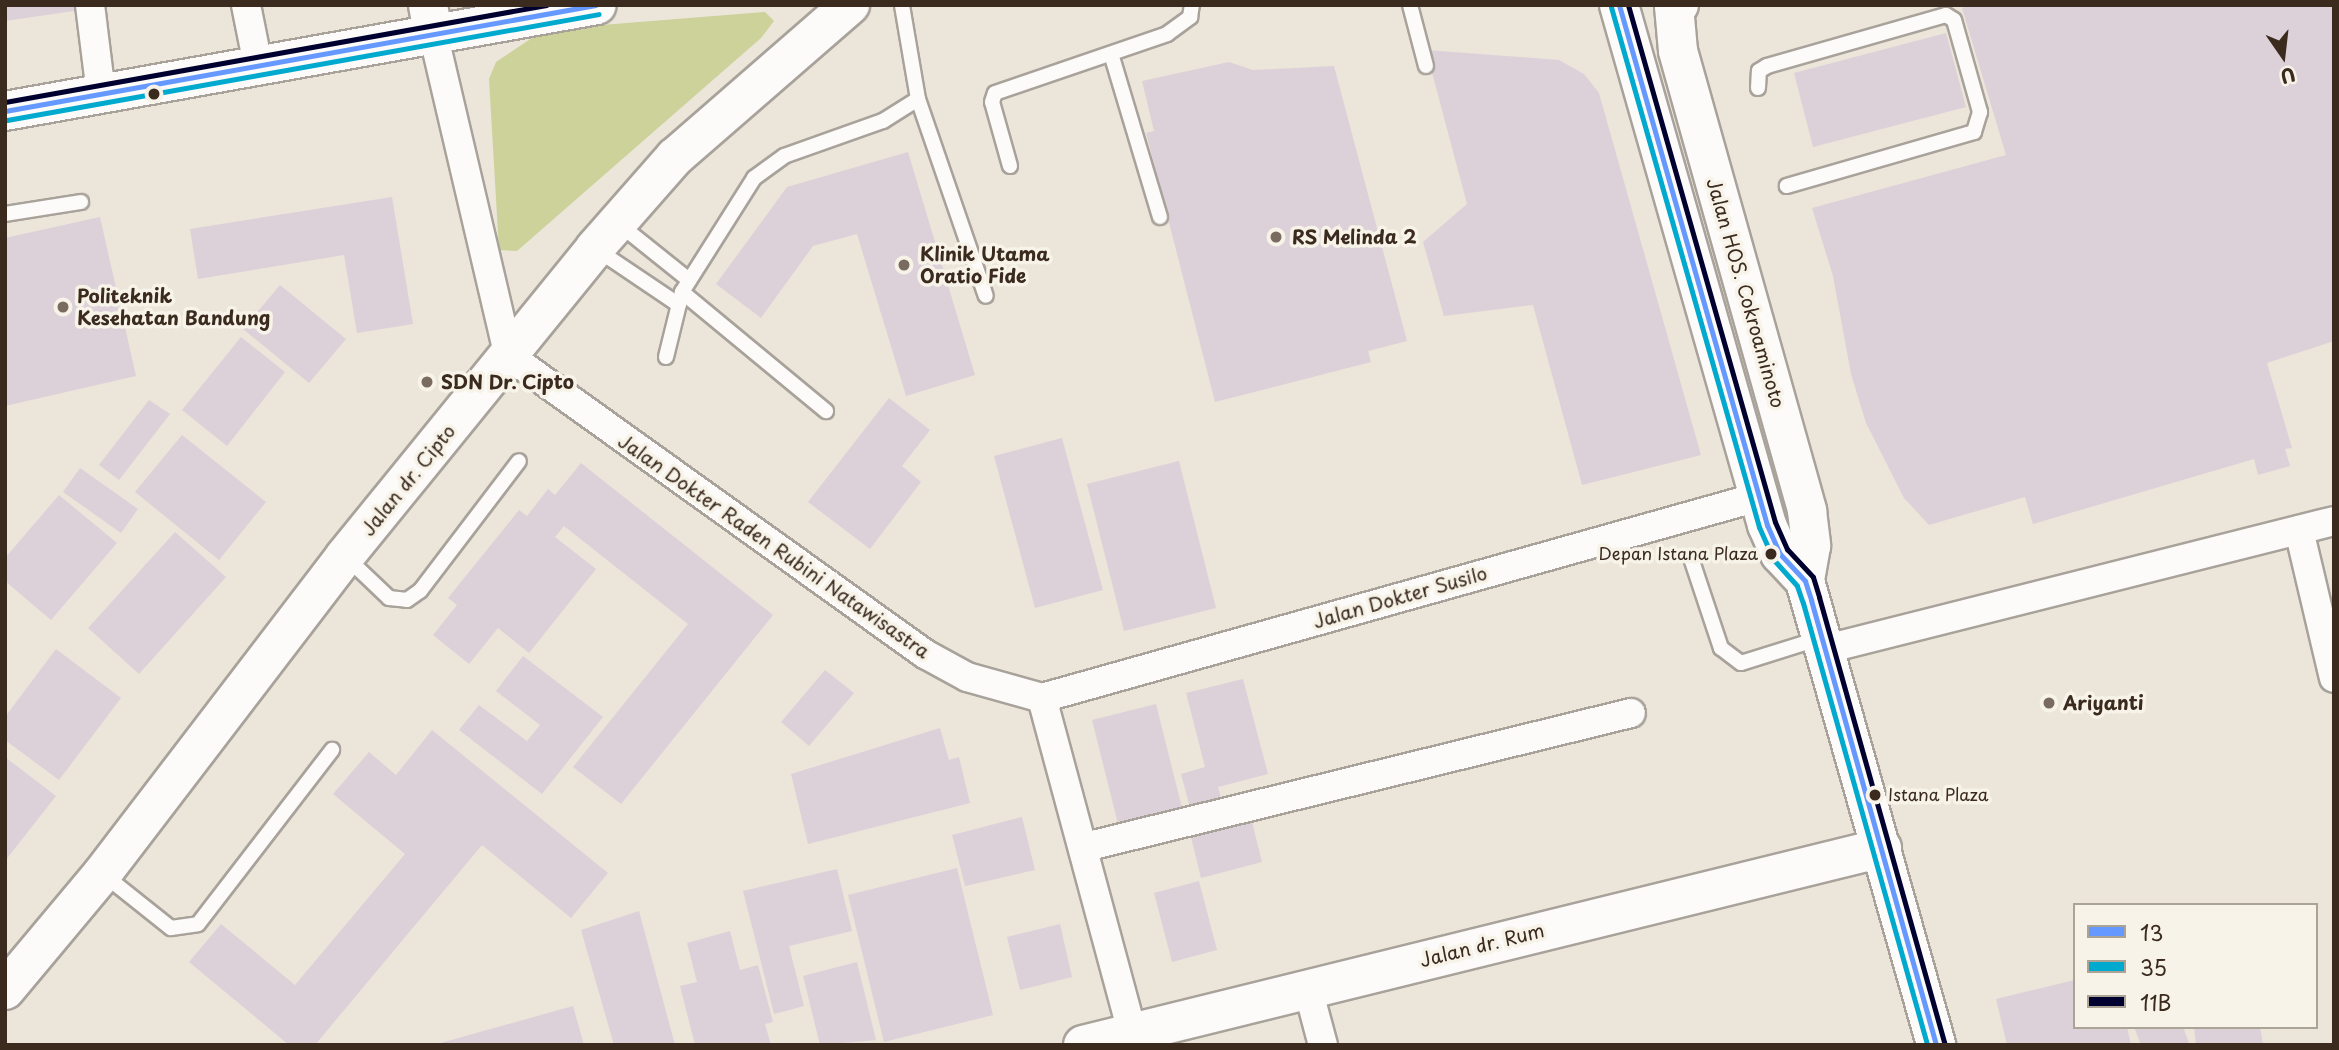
<!DOCTYPE html>
<style>
body{margin:0}
#map{position:relative;width:2339px;height:1050px;overflow:hidden;background:#ebe5da;font-family:"Playpen Sans",sans-serif}
div>[style]{position:absolute}
.green>*{inset:0;background:#ccd29a}
.building>*{inset:0;background:#ddd1d9}
.roads{filter:drop-shadow(2px 0 #a8a29b) drop-shadow(-2px 0 #a8a29b) drop-shadow(0 2px #a8a29b) drop-shadow(0 -2px #a8a29b)}
.lane>*{height:14px;margin:-7px;padding:0 7px;transform-origin:7px;border-radius:7px;background:#fcfbf9}
.street>*{height:28px;margin:-14px;padding:0 14px;transform-origin:14px;border-radius:14px;background:#fcfbf9}
.secondary>*{height:38px;margin:-19px;padding:0 19px;transform-origin:19px;border-radius:19px;background:#fcfbf9}
.primary>*{height:38px;margin:-19px;padding:0 19px;transform-origin:19px;border-radius:19px;background:#fcfbf9}
.highway>*{height:38px;margin:-19px;padding:0 19px;transform-origin:19px;border-radius:19px;background:#fcfbf9}
.bus-1>*{height:5px;margin:-2.5px;padding:0 2.5px;transform-origin:2.5px;border-radius:2.5px;background:#69f}
.bus-2>*{height:5px;margin:-2.5px;padding:0 2.5px;transform-origin:2.5px;border-radius:2.5px;background:#00a9ce}
.bus-3>*{height:5px;margin:-2.5px;padding:0 2.5px;transform-origin:2.5px;border-radius:2.5px;background:#000030}
.dots>*{width:19px;height:19px;translate:-50% -50%;box-sizing:border-box;border:4px solid #f7f3e8;border-radius:50%}
span{translate:-50% -50%;white-space:nowrap;text-align:center;line-height:1.15;-webkit-text-stroke:7px #f7f3e8;paint-order:stroke}
.bus-label{font-size:17px;color:#3b2a1e}
.right{translate:-100% -50%;text-align:right}
.left{translate:0 -50%;text-align:left}
.poi-label{font-size:19px;color:#3b2a1e;font-weight:700}
.street-label{font-size:19px;color:#3b2a1e}
.frame{position:absolute;inset:0;border:7px solid #3b2a1e;pointer-events:none}
.legend{position:absolute;left:2073px;top:903px;width:245px;height:126px;box-sizing:border-box;background:#f7f3e8;border:2px solid #aca397;margin:0;padding:9px 12px;list-style:none;font-size:21px;color:#3b2a1e}
.legend li{display:flex;align-items:center;gap:14px;height:35px}
.legend b{width:35px;border:2px solid #aca397}
.north{position:absolute;left:2248px;top:21px;width:70px;height:70px;-webkit-text-stroke:5px #f7f3e8;paint-order:stroke;rotate:166deg;font-size:19px;font-weight:700;line-height:28px;text-align:center;color:#3b2a1e}
.north::after{content:'';display:block;margin:auto;width:24px;height:32px;background:#3b2a1e;clip-path:polygon(50% 0,100% 100%,50% 72%,0 100%)}
</style>
<div id="map">
<div class="green">
<i style="clip-path:polygon(765px 12px,774px 21px,761px 38px,517px 251px,499px 250px,489px 79px,496px 62px,535px 36px,577px 27px)"></i>
</div>
<div class="building">
<i style="clip-path:polygon(5px 5px,81px 5px,81px 10px,5px 21px)"></i>
<i style="clip-path:polygon(1970px 5px,2334px 5px,2334px 341px,2267px 363px,2292px 448px,2285px 449px,2290px 466px,2258px 475px,2254px 459px,2033px 524px,2025px 497px,1929px 525px,1904px 498px,1866px 423px,1851px 374px,1833px 276px,1812px 208px,2006px 155px,1962px 8px)"></i>
<i style="clip-path:polygon(1946px 33px,1966px 107px,1813px 147px,1794px 73px)"></i>
<i style="clip-path:polygon(1426px 50px,1559px 60px,1584px 74px,1599px 93px,1701px 455px,1582px 485px,1533px 305px,1444px 316px,1423px 242px,1467px 204px)"></i>
<i style="clip-path:polygon(1229px 62px,1253px 70px,1334px 66px,1407px 341px,1368px 351px,1371px 362px,1215px 402px,1146px 133px,1154px 131px,1142px 81px)"></i>
<i style="clip-path:polygon(908px 152px,975px 375px,906px 396px,857px 234px,813px 246px,761px 318px,716px 284px,787px 187px)"></i>
<i style="clip-path:polygon(392px 197px,413px 324px,357px 333px,344px 255px,198px 279px,190px 229px)"></i>
<i style="clip-path:polygon(100px 217px,136px 376px,5px 406px,5px 238px)"></i>
<i style="clip-path:polygon(280px 285px,346px 339px,309px 383px,243px 329px)"></i>
<i style="clip-path:polygon(241px 337px,285px 372px,227px 446px,182px 410px)"></i>
<i style="clip-path:polygon(889px 398px,930px 430px,902px 466px,921px 482px,870px 549px,808px 502px)"></i>
<i style="clip-path:polygon(149px 400px,170px 414px,119px 480px,99px 465px)"></i>
<i style="clip-path:polygon(182px 435px,266px 502px,219px 560px,135px 492px)"></i>
<i style="clip-path:polygon(1062px 438px,1103px 590px,1035px 608px,994px 456px)"></i>
<i style="clip-path:polygon(1179px 461px,1216px 608px,1124px 631px,1087px 484px)"></i>
<i style="clip-path:polygon(581px 463px,773px 615px,621px 804px,573px 767px,688px 624px,564px 526px,555px 537px,596px 569px,529px 653px,498px 628px,469px 664px,433px 635px,457px 605px,448px 598px,519px 510px,527px 516px,548px 489px,555px 495px)"></i>
<i style="clip-path:polygon(80px 468px,138px 509px,121px 533px,63px 492px)"></i>
<i style="clip-path:polygon(59px 495px,117px 543px,51px 620px,5px 581px,5px 558px)"></i>
<i style="clip-path:polygon(175px 532px,226px 577px,139px 674px,88px 628px)"></i>
<i style="clip-path:polygon(56px 649px,121px 698px,59px 780px,5px 740px,5px 717px)"></i>
<i style="clip-path:polygon(523px 656px,603px 717px,542px 794px,459px 730px,479px 705px,527px 741px,540px 725px,496px 691px)"></i>
<i style="clip-path:polygon(825px 670px,854px 693px,809px 746px,781px 722px)"></i>
<i style="clip-path:polygon(1243px 679px,1268px 774px,1218px 787px,1223px 806px,1192px 815px,1181px 774px,1205px 767px,1186px 693px)"></i>
<i style="clip-path:polygon(1156px 704px,1184px 816px,1120px 832px,1092px 720px)"></i>
<i style="clip-path:polygon(940px 728px,949px 760px,959px 757px,970px 803px,808px 844px,791px 774px)"></i>
<i style="clip-path:polygon(432px 730px,608px 873px,571px 918px,482px 845px,315px 1045px,289px 1045px,189px 962px,221px 924px,295px 985px,405px 854px,333px 794px,369px 752px,396px 775px)"></i>
<i style="clip-path:polygon(5px 757px,56px 796px,5px 861px)"></i>
<i style="clip-path:polygon(1022px 817px,1035px 870px,965px 886px,952px 835px)"></i>
<i style="clip-path:polygon(1252px 822px,1262px 862px,1201px 878px,1191px 837px)"></i>
<i style="clip-path:polygon(957px 868px,993px 1015px,884px 1042px,848px 895px)"></i>
<i style="clip-path:polygon(837px 869px,852px 931px,789px 946px,804px 1006px,774px 1014px,743px 891px)"></i>
<i style="clip-path:polygon(1199px 881px,1217px 950px,1172px 962px,1154px 893px)"></i>
<i style="clip-path:polygon(639px 911px,675px 1045px,614px 1045px,581px 930px)"></i>
<i style="clip-path:polygon(1060px 924px,1072px 977px,1020px 990px,1007px 937px)"></i>
<i style="clip-path:polygon(730px 931px,740px 970px,758px 965px,773px 1022px,765px 1024px,771px 1045px,695px 1045px,680px 986px,697px 982px,687px 943px)"></i>
<i style="clip-path:polygon(857px 962px,876px 1040px,820px 1045px,803px 976px)"></i>
<i style="clip-path:polygon(2075px 980px,2075px 1027px,2127px 1027px,2131px 1045px,2007px 1045px,1996px 999px)"></i>
<i style="clip-path:polygon(573px 1006px,584px 1045px,437px 1045px,437px 1044px)"></i>
<i style="clip-path:polygon(2134px 1027px,2183px 1027px,2189px 1043px,2141px 1045px)"></i>
<i style="clip-path:polygon(2194px 1027px,2260px 1027px,2263px 1045px,2196px 1045px)"></i>
</div>
<div class="roads">
<div class="lane">
<i style="left:1410px;top:5px;width:63px;rotate:75.3deg"></i>
<i style="left:1112px;top:57px;width:167px;rotate:73.3deg"></i>
<i style="left:1758px;top:88px;width:17px;rotate:-87deg"></i>
<i style="left:1759px;top:71px;width:9px;rotate:-32deg"></i>
<i style="left:1767px;top:66px;width:186px;rotate:-15.9deg"></i>
<i style="left:1946px;top:15px;width:9px;rotate:32deg"></i>
<i style="left:1954px;top:20px;width:96px;rotate:74.2deg"></i>
<i style="left:1980px;top:112px;width:21px;rotate:107deg"></i>
<i style="left:1974px;top:132px;width:195px;rotate:163.9deg"></i>
<i style="left:918px;top:99px;width:208px;rotate:71deg"></i>
<i style="left:1010px;top:166px;width:66px;rotate:-105.7deg"></i>
<i style="left:992px;top:102px;width:9px;rotate:-72deg"></i>
<i style="left:995px;top:93px;width:182px;rotate:-18.9deg"></i>
<i style="left:1167px;top:34px;width:29px;rotate:-36deg"></i>
<i style="left:1190px;top:17px;width:12px;rotate:-81deg"></i>
<i style="left:5px;top:214px;width:77px;rotate:-9deg"></i>
<i style="left:619px;top:224px;width:90px;rotate:38.7deg"></i>
<i style="left:596px;top:249px;width:100px;rotate:34deg"></i>
<i style="left:682px;top:292px;width:187px;rotate:39.6deg"></i>
<i style="left:666px;top:357px;width:67px;rotate:-76.2deg"></i>
<i style="left:682px;top:292px;width:135px;rotate:-57.7deg"></i>
<i style="left:754px;top:178px;width:37px;rotate:-36deg"></i>
<i style="left:784px;top:156px;width:105px;rotate:-19.5deg"></i>
<i style="left:883px;top:121px;width:41px;rotate:-32.2deg"></i>
<i style="left:918px;top:99px;width:95px;rotate:-99.7deg"></i>
<i style="left:346px;top:557px;width:59px;rotate:43.6deg"></i>
<i style="left:389px;top:598px;width:18px;rotate:6deg"></i>
<i style="left:407px;top:600px;width:16px;rotate:-35deg"></i>
<i style="left:420px;top:591px;width:163px;rotate:-52.7deg"></i>
<i style="left:1692px;top:561px;width:92px;rotate:71.6deg"></i>
<i style="left:1721px;top:648px;width:25px;rotate:37deg"></i>
<i style="left:1741px;top:663px;width:84px;rotate:-17.4deg"></i>
<i style="left:103px;top:874px;width:87px;rotate:38.5deg"></i>
<i style="left:171px;top:928px;width:27px;rotate:-8deg"></i>
<i style="left:198px;top:924px;width:220px;rotate:-52.4deg"></i>
</div>
<div class="street">
<i style="left:90px;top:5px;width:89px;rotate:82.9deg"></i>
<i style="left:246px;top:5px;width:61px;rotate:78.7deg"></i>
<i style="left:433px;top:33px;width:332px;rotate:76.8deg"></i>
<i style="left:509px;top:356px;width:512px;rotate:35.62deg"></i>
<i style="left:925px;top:654px;width:48px;rotate:28.7deg"></i>
<i style="left:967px;top:677px;width:78px;rotate:15.6deg"></i>
<i style="left:1042px;top:698px;width:346px;rotate:74.9deg"></i>
<i style="left:2299px;top:530px;width:152px;rotate:76.7deg"></i>
<i style="left:1826px;top:649px;width:524px;rotate:-14.14deg"></i>
<i style="left:1042px;top:698px;width:744px;rotate:-15.68deg"></i>
<i style="left:1085px;top:847px;width:562px;rotate:-13.79deg"></i>
<i style="left:1308px;top:989px;width:58px;rotate:75deg"></i>
</div>
<div class="secondary">
<i style="left:428px;top:5px;width:28px;rotate:80deg"></i>
<i style="left:5px;top:990px;width:151px;rotate:-50.1deg"></i>
<i style="left:102px;top:874px;width:400px;rotate:-52.6deg"></i>
<i style="left:345px;top:556px;width:397px;rotate:-50.9deg"></i>
<i style="left:595px;top:248px;width:121px;rotate:-48.7deg"></i>
<i style="left:675px;top:157px;width:232px;rotate:-41deg"></i>
</div>
<div class="primary">
<i style="left:5px;top:111px;width:601px;rotate:-10.15deg"></i>
<i style="left:1083px;top:1045px;width:823px;rotate:-13.85deg"></i>
</div>
<div class="highway">
<i style="left:1619px;top:5px;width:541px;rotate:74.11deg"></i>
<i style="left:1767px;top:525px;width:32px;rotate:66deg"></i>
<i style="left:1780px;top:554px;width:37px;rotate:47deg"></i>
<i style="left:1679px;top:5px;width:5px;rotate:169deg"></i>
<i style="left:1674px;top:6px;width:45px;rotate:84.9deg"></i>
<i style="left:1678px;top:51px;width:478px;rotate:74.3deg"></i>
<i style="left:1807px;top:511px;width:35px;rotate:83deg"></i>
<i style="left:1811px;top:546px;width:36px;rotate:100deg"></i>
<i style="left:1805px;top:581px;width:482px;rotate:74.2deg"></i>
</div>
</div>
<div class="bus-1">
<i style="left:1619px;top:5px;width:541px;rotate:74.11deg"></i>
<i style="left:1767px;top:525px;width:32px;rotate:66deg"></i>
<i style="left:1780px;top:554px;width:37px;rotate:47deg"></i>
<i style="left:1805px;top:581px;width:20px;rotate:72deg"></i>
<i style="left:1811px;top:600px;width:462px;rotate:74.3deg"></i>
<i style="left:5px;top:111px;width:600px;rotate:-10.17deg"></i>
</div>
<div class="bus-2">
<i style="left:1611px;top:7px;width:541px;rotate:74.11deg"></i>
<i style="left:1759px;top:527px;width:35px;rotate:66deg"></i>
<i style="left:1773px;top:559px;width:36px;rotate:48deg"></i>
<i style="left:1797px;top:586px;width:18px;rotate:71deg"></i>
<i style="left:1803px;top:603px;width:459px;rotate:74.3deg"></i>
<i style="left:7px;top:120px;width:601px;rotate:-10.15deg"></i>
</div>
<div class="bus-3">
<i style="left:1628px;top:5px;width:537px;rotate:74.13deg"></i>
<i style="left:1775px;top:522px;width:30px;rotate:66deg"></i>
<i style="left:1787px;top:549px;width:38px;rotate:47deg"></i>
<i style="left:1813px;top:577px;width:21px;rotate:73deg"></i>
<i style="left:1819px;top:597px;width:463px;rotate:74.3deg"></i>
<i style="left:5px;top:102px;width:550px;rotate:-10.16deg"></i>
</div>
<div class="dots">
<i style="left:154px;top:94px;background:#3b2a1e"></i>
<i style="left:1276px;top:237px;background:#796b60"></i>
<i style="left:904px;top:265px;background:#796b60"></i>
<i style="left:63px;top:307px;background:#796b60"></i>
<i style="left:427px;top:382px;background:#796b60"></i>
<i style="left:1771px;top:554px;background:#3b2a1e"></i>
<i style="left:2049px;top:703px;background:#796b60"></i>
<i style="left:1875px;top:795px;background:#3b2a1e"></i>
</div>
<div class="bus-label">
<span class="right" style="left:1758px;top:554px">Depan Istana Plaza</span>
<span class="left" style="left:1888px;top:795px">Istana Plaza</span>
</div>
<div class="poi-label">
<span class="left" style="left:1292px;top:237px">RS Melinda 2</span>
<span class="left" style="left:920px;top:265px">Klinik Utama<br>Oratio Fide</span>
<span class="left" style="left:77px;top:307px">Politeknik<br>Kesehatan Bandung</span>
<span class="left" style="left:441px;top:382px">SDN Dr. Cipto</span>
<span class="left" style="left:2063px;top:703px">Ariyanti</span>
</div>
<div class="street-label">
<span style="left:1746px;top:293px;rotate:74deg">Jalan HOS. Cokroaminoto</span>
<span style="left:408px;top:480px;rotate:-51deg">Jalan dr. Cipto</span>
<span style="left:774px;top:546px;rotate:35deg">Jalan Dokter Raden Rubini Natawisastra</span>
<span style="left:1400px;top:597px;rotate:-16deg">Jalan Dokter Susilo</span>
<span style="left:1482px;top:945px;rotate:-14deg">Jalan dr. Rum</span>
</div>
<div class="frame"></div>
<ul class="legend">
<li><b style="height:9px;background:#69f"></b>13</li>
<li><b style="height:9px;background:#00a9ce"></b>35</li>
<li><b style="height:9px;background:#000030"></b>11B</li>
</ul>
<div class="north">U</div>
</div>
